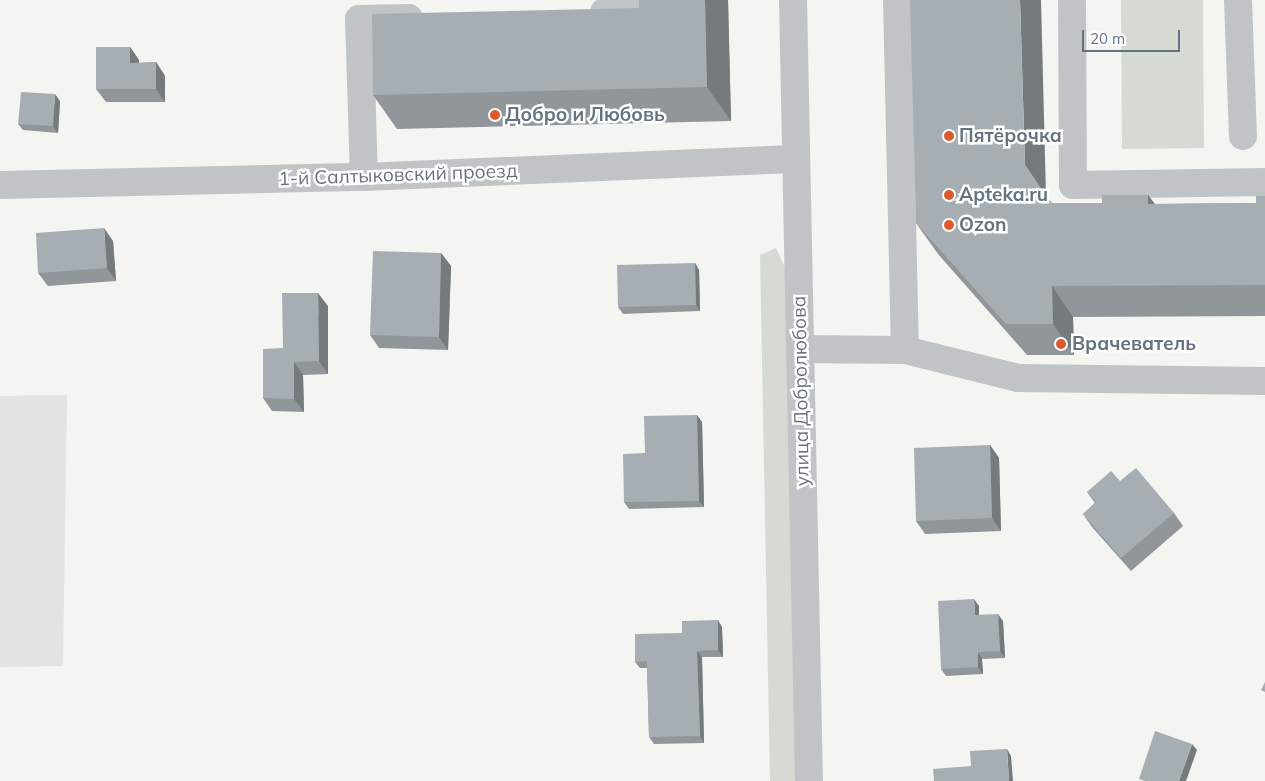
<!DOCTYPE html>
<meta charset="utf-8">
<style>
body{margin:0}
#map{position:relative;width:1265px;height:781px;overflow:hidden;background:#f4f4f1;font-family:Mulish,sans-serif}
div>[style]{position:absolute}
.built>*{inset:0;background:#e2e3e2}
.green>*{inset:0;background:#d5dbd2}
.minor>*{height:28px;margin:-14px;padding:0 14px;transform-origin:14px;border-radius:14px;background:#c0c4c7}
.wall>*{inset:0;background:#90969a}
.shaded-wall>*{inset:0;background:#757a7d}
.building>*{inset:0;background:#a7aeb3}
.dots>*{width:14px;height:14px;translate:-50% -50%;box-sizing:border-box;border:2px solid #fff;border-radius:50%}
span{translate:-50% -50%;white-space:nowrap;text-align:center;line-height:1.15;-webkit-text-stroke:5px #fff;paint-order:stroke}
.poi-label{font-size:19px;color:#657380;font-weight:700}
.left{translate:0 -50%;text-align:left}
.street-label{font-size:19px;color:#657380}
.scale{position:absolute;left:1082px;top:30px;width:98px;height:22px;box-sizing:border-box;border:2px solid #657380;border-top:0;padding-left:6px;font-size:15px;line-height:18px;white-space:nowrap;color:#657380;-webkit-text-stroke:4px #fff;paint-order:stroke}
</style>
<div id="map">
<div class="built">
<i style="clip-path:polygon(67px 395px,63px 666px,0 667px,0 396px)"></i>
</div>
<div class="green">
<i style="clip-path:polygon(1121px 0,1203px 0,1204px 148px,1122px 149px)"></i>
<i style="clip-path:polygon(776px 248px,786px 270px,797px 781px,770px 781px,760px 255px)"></i>
</div>
<div class="minor">
<i style="left:793px;top:0;width:781px;rotate:88.83deg"></i>
<i style="left:897px;top:0;width:350px;rotate:88.7deg"></i>
<i style="left:1072px;top:0;width:185px;rotate:89.7deg"></i>
<i style="left:1073px;top:185px;width:192px;rotate:-0.9deg"></i>
<i style="left:1238px;top:0;width:136px;rotate:87.9deg"></i>
<i style="left:604px;top:12px;width:35px;rotate:-2deg"></i>
<i style="left:639px;top:11px;width:11px;rotate:-90deg"></i>
<i style="left:364px;top:177px;width:158px;rotate:-91.8deg"></i>
<i style="left:359px;top:19px;width:50px;rotate:-1.1deg"></i>
<i style="left:0;top:185px;width:364px;rotate:-1.3deg"></i>
<i style="left:364px;top:177px;width:432px;rotate:-2.4deg"></i>
<i style="left:801px;top:349px;width:104px;rotate:0.6deg"></i>
<i style="left:905px;top:350px;width:116px;rotate:13.9deg"></i>
<i style="left:1018px;top:378px;width:247px;rotate:0.7deg"></i>
</div>
<div class="wall">
<i style="clip-path:polygon(639px 0,728px 0,731px 121px,397px 129px,373px 95px,639px 8px)"></i>
<i style="clip-path:polygon(130px 47px,139px 60px,139px 63px,156px 62px,165px 76px,165px 102px,106px 102px,96px 89px)"></i>
<i style="clip-path:polygon(60px 101px,58px 133px,23px 130px,18px 124px)"></i>
<i style="clip-path:polygon(1148px 195px,1155px 204px,1256px 203px,1265px 196px,1265px 316px,1073px 317px,1074px 355px,1027px 355px,938px 254px,916px 223px,1046px 196px,1052px 203px,1102px 203px)"></i>
<i style="clip-path:polygon(113px 241px,116px 281px,48px 286px,38px 273px)"></i>
<i style="clip-path:polygon(441px 253px,451px 266px,448px 350px,379px 348px,370px 335px)"></i>
<i style="clip-path:polygon(695px 263px,699px 270px,700px 311px,623px 314px,618px 307px)"></i>
<i style="clip-path:polygon(328px 306px,328px 374px,303px 375px,304px 412px,272px 411px,263px 398px,283px 348px)"></i>
<i style="clip-path:polygon(697px 415px,702px 422px,704px 507px,629px 509px,624px 502px,645px 453px)"></i>
<i style="clip-path:polygon(990px 445px,999px 458px,1001px 531px,925px 534px,916px 521px)"></i>
<i style="clip-path:polygon(1120px 481px,1174px 513px,1183px 526px,1131px 571px,1092px 527px,1083px 514px,1095px 503px,1087px 492px)"></i>
<i style="clip-path:polygon(979px 606px,979px 615px,1003px 621px,1005px 658px,982px 659px,983px 674px,946px 676px,941px 669px)"></i>
<i style="clip-path:polygon(722px 627px,723px 657px,702px 657px,704px 743px,654px 744px,649px 737px,647px 668px,640px 668px,635px 662px)"></i>
</div>
<div class="shaded-wall">
<i style="clip-path:polygon(705px 0,728px 0,731px 121px,707px 87px)"></i>
<i style="clip-path:polygon(1020px 0,1041px 0,1046px 196px,1072px 235px,1025px 165px)"></i>
<i style="clip-path:polygon(130px 47px,139px 60px,139px 76px,130px 63px)"></i>
<i style="clip-path:polygon(156px 62px,165px 76px,165px 102px,156px 89px)"></i>
<i style="clip-path:polygon(55px 94px,60px 101px,58px 133px,53px 126px)"></i>
<i style="clip-path:polygon(1148px 195px,1170px 226px,1148px 204px)"></i>
<i style="clip-path:polygon(104px 228px,113px 241px,116px 281px,107px 268px)"></i>
<i style="clip-path:polygon(441px 253px,451px 266px,448px 350px,439px 337px)"></i>
<i style="clip-path:polygon(695px 263px,699px 270px,700px 311px,696px 305px)"></i>
<i style="clip-path:polygon(1052px 286px,1073px 317px,1074px 355px,1053px 324px)"></i>
<i style="clip-path:polygon(318px 293px,328px 306px,328px 374px,319px 361px)"></i>
<i style="clip-path:polygon(294px 362px,303px 375px,304px 412px,294px 399px)"></i>
<i style="clip-path:polygon(697px 415px,702px 422px,704px 507px,699px 501px)"></i>
<i style="clip-path:polygon(990px 445px,999px 458px,1001px 531px,992px 518px)"></i>
<i style="clip-path:polygon(974px 599px,979px 606px,979px 622px,975px 615px)"></i>
<i style="clip-path:polygon(998px 614px,1003px 621px,1005px 658px,1000px 651px)"></i>
<i style="clip-path:polygon(718px 620px,722px 627px,723px 657px,718px 650px)"></i>
<i style="clip-path:polygon(697px 651px,702px 657px,704px 743px,700px 736px)"></i>
<i style="clip-path:polygon(978px 652px,982px 659px,983px 674px,978px 667px)"></i>
<i style="clip-path:polygon(1192px 744px,1197px 750px,1186px 781px,1179px 781px)"></i>
<i style="clip-path:polygon(1007px 749px,1011px 756px,1013px 781px,1009px 781px)"></i>
</div>
<div class="building">
<i style="clip-path:polygon(639px 0,705px 0,707px 87px,373px 95px,372px 14px,639px 8px)"></i>
<i style="clip-path:polygon(910px 0,1020px 0,1025px 165px,1051px 203px,1102px 203px,1102px 195px,1148px 195px,1148px 204px,1256px 203px,1256px 196px,1265px 196px,1265px 285px,1052px 286px,1053px 324px,1006px 324px,916px 223px)"></i>
<i style="clip-path:polygon(96px 47px,130px 47px,130px 63px,156px 62px,156px 89px,96px 89px)"></i>
<i style="clip-path:polygon(21px 92px,55px 94px,53px 126px,18px 124px)"></i>
<i style="clip-path:polygon(104px 228px,107px 268px,38px 273px,36px 233px)"></i>
<i style="clip-path:polygon(373px 251px,441px 253px,439px 337px,370px 335px)"></i>
<i style="clip-path:polygon(695px 263px,696px 305px,618px 307px,617px 265px)"></i>
<i style="clip-path:polygon(282px 293px,318px 293px,319px 361px,294px 362px,294px 399px,263px 398px,263px 349px,283px 348px)"></i>
<i style="clip-path:polygon(697px 415px,699px 501px,624px 502px,623px 454px,645px 453px,644px 416px)"></i>
<i style="clip-path:polygon(990px 445px,992px 518px,916px 521px,914px 448px)"></i>
<i style="clip-path:polygon(1136px 468px,1174px 513px,1121px 558px,1083px 514px,1096px 502px,1087px 492px,1111px 471px,1120px 481px)"></i>
<i style="clip-path:polygon(974px 599px,975px 615px,998px 614px,1000px 651px,978px 652px,978px 667px,941px 669px,938px 601px)"></i>
<i style="clip-path:polygon(718px 620px,718px 650px,697px 651px,700px 736px,649px 737px,647px 661px,635px 662px,635px 634px,682px 633px,682px 621px)"></i>
<i style="clip-path:polygon(1265px 682px,1265px 692px,1261px 690px)"></i>
<i style="clip-path:polygon(1155px 731px,1192px 744px,1179px 781px,1145px 781px,1139px 779px)"></i>
<i style="clip-path:polygon(1007px 749px,1009px 781px,934px 781px,933px 769px,971px 766px,970px 751px)"></i>
</div>
<div class="dots">
<i style="left:495px;top:115px;background:#db592a"></i>
<i style="left:949px;top:136px;background:#db592a"></i>
<i style="left:949px;top:195px;background:#db592a"></i>
<i style="left:949px;top:225px;background:#db592a"></i>
<i style="left:1061px;top:344px;background:#db592a"></i>
</div>
<div class="poi-label">
<span class="left" style="left:505px;top:115px">Добро и Любовь</span>
<span class="left" style="left:959px;top:136px">Пятёрочка</span>
<span class="left" style="left:959px;top:195px">Apteka.ru</span>
<span class="left" style="left:959px;top:225px">Ozon</span>
<span class="left" style="left:1072px;top:344px">Врачеватель</span>
</div>
<div class="street-label">
<span style="left:398px;top:175px;rotate:-2deg">1-й Салтыковский проезд</span>
<span style="left:801px;top:391px;rotate:-91deg">улица Добролюбова</span>
</div>
<div class="scale">20 m</div>
</div>
